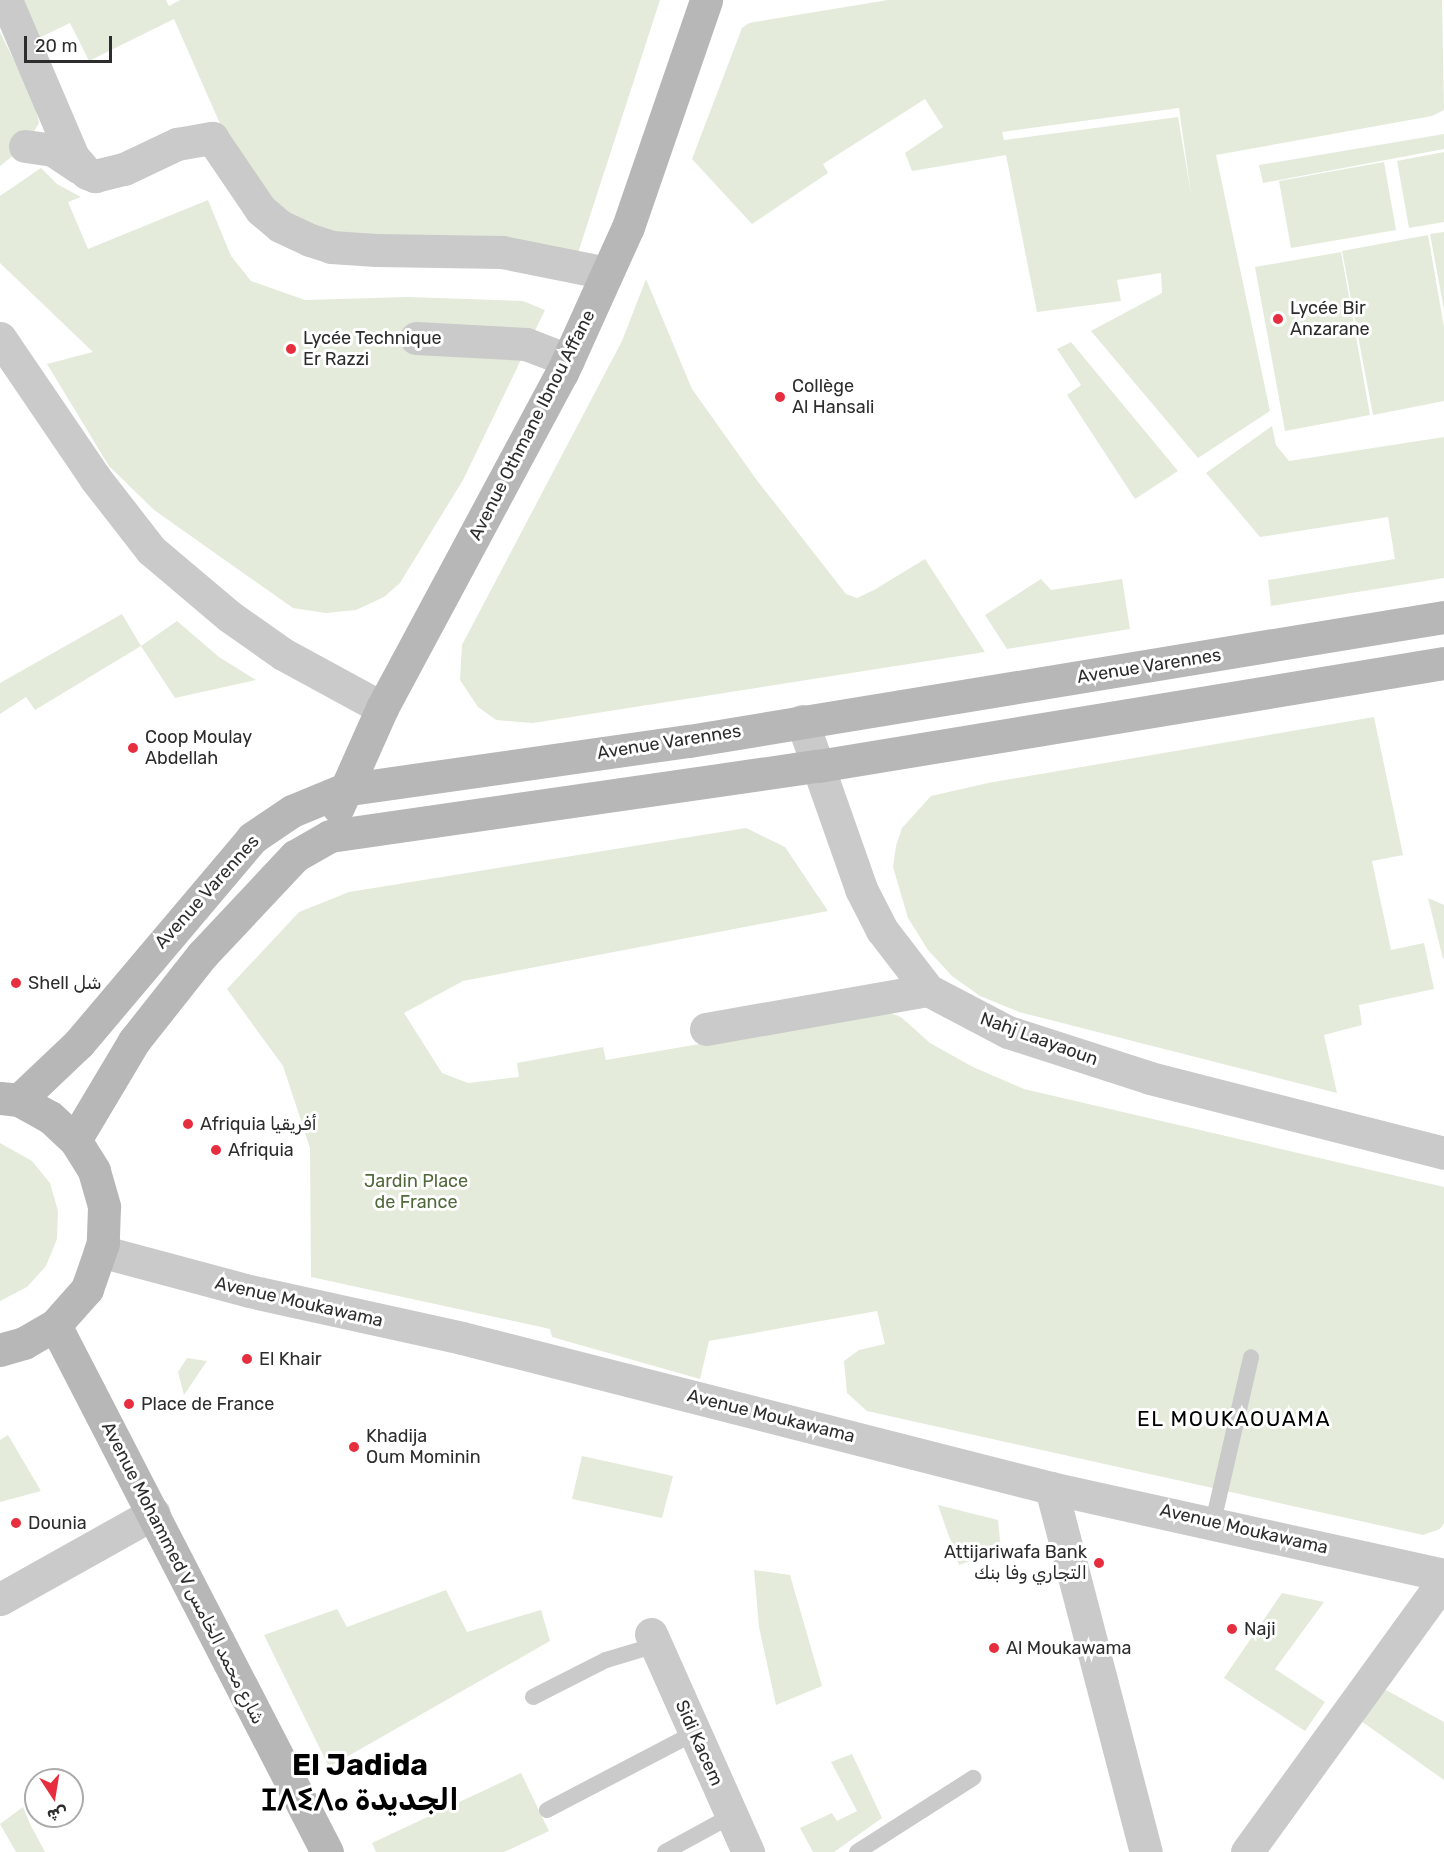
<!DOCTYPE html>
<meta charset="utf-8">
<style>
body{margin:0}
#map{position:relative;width:1444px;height:1852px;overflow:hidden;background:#fff;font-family:Rubik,Cairo,"Noto Sans Tifinagh",sans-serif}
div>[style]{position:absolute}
.green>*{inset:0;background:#e4ebdb}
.lane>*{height:16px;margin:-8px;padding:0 8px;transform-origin:8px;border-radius:8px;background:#cacaca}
.street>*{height:33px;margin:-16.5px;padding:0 16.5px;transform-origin:16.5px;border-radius:16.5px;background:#cacaca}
.secondary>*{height:33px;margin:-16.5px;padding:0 16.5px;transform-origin:16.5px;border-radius:16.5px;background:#b7b7b7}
.dots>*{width:16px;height:16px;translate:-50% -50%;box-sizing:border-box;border:3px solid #fff;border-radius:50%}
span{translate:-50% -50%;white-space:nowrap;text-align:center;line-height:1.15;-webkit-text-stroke:6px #fff;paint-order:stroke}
.poi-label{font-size:18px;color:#2d2d2d}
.left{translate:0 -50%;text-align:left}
.right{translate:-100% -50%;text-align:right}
.street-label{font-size:18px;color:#2d2d2d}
.park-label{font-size:18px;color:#51693b}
.quarter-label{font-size:21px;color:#000;letter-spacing:1.5px}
.town-label{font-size:30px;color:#000;font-weight:700}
.north{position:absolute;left:24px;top:1768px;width:60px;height:60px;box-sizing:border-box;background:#fff;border:2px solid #ababab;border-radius:50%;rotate:168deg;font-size:16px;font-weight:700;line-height:24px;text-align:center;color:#2d2d2d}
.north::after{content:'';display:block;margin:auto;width:21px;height:27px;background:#e62e3f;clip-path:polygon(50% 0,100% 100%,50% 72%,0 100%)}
.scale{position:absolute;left:24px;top:36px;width:88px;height:27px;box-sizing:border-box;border:3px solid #2d2d2d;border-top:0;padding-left:8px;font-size:18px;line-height:21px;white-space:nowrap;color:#2d2d2d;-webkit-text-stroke:4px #fff;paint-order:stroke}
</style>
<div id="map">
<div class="green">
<i style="clip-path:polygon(20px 0,166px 0,169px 6px,180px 0,660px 0,577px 256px,350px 241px,275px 214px,232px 151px,174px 19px,89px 61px,70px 23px,39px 38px)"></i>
<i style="clip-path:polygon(evenodd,888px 0,1442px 0,1444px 110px,1432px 116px,1216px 155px,1270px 411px,1198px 458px,1091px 331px,1162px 293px,1161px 273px,1117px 280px,1121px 301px,1037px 312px,1006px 155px,912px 171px,905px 153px,943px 127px,925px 99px,823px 164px,828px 173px,752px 224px,692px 159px,742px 28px,749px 23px,888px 0,1179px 108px,1191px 194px,1178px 117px,1004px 140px,1002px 132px,1179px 108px)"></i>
<i style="clip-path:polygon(0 32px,34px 101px,39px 123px,25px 146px,0 166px)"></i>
<i style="clip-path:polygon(1444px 134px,1444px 149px,1263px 183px,1259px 165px)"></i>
<i style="clip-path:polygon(1444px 152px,1444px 222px,1409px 228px,1397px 161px)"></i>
<i style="clip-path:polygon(1384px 162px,1396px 230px,1291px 248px,1279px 181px)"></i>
<i style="clip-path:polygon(41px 168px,57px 184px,81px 197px,68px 202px,88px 249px,208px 200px,231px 256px,251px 281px,305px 300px,408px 297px,523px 301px,545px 310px,463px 480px,400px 583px,384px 597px,356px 610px,326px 613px,293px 608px,154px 510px,109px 466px,47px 364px,93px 352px,0 263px,0 196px)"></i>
<i style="clip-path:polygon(1444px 232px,1444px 310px,1430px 234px)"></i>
<i style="clip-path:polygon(1428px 235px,1444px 327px,1444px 401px,1373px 415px,1342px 251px)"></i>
<i style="clip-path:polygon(1341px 252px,1370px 415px,1285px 431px,1255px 267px)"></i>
<i style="clip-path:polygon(646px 279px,692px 389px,756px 479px,846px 594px,857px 598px,874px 590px,925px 559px,985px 652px,533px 723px,496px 720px,478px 707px,460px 680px,462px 645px,622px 341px)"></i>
<i style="clip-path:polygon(1071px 342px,1178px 471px,1135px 499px,1067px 395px,1081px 385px,1057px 349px)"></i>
<i style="clip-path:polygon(1272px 426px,1276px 445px,1289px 461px,1444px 437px,1444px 578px,1271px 606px,1268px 580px,1395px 559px,1388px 517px,1260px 537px,1206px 473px)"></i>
<i style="clip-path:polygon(1041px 579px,1051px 590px,1122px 579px,1130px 629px,1007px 649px,985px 615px)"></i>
<i style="clip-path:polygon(122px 614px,141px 646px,177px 621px,219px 657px,256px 680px,175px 698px,141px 646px,35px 710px,26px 697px,0 714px,0 683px)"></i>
<i style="clip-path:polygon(1374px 717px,1403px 855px,1372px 861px,1391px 950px,1424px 943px,1434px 989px,1359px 1005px,1362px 1025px,1324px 1035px,1337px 1093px,1019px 1012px,980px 996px,952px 976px,928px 950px,908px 918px,893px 867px,896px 846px,902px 828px,931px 796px,988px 783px)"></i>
<i style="clip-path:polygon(746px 828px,785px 847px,828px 911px,463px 981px,404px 1013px,442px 1073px,468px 1083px,519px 1077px,517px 1063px,603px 1047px,606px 1060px,887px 1012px,901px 1017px,930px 1043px,973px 1067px,1024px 1089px,1444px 1187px,1444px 1523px,1440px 1529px,1423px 1535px,867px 1411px,847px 1393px,844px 1361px,859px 1350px,885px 1344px,877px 1311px,709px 1341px,700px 1379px,552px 1337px,550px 1329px,311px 1277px,310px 1148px,283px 1066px,227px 989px,299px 912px,349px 892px)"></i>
<i style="clip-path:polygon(1428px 898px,1444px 905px,1444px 959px,1443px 959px)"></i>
<i style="clip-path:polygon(0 1143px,32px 1161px,50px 1183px,58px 1211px,57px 1239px,46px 1266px,27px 1287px,0 1301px)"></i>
<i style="clip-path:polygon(187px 1358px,207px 1361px,184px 1395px,178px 1372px)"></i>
<i style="clip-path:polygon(8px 1435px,41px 1491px,0 1502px,0 1440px)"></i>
<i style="clip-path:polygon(582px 1456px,673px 1476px,662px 1518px,572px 1499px)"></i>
<i style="clip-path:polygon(938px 1505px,998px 1520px,1001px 1550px,959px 1565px)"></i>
<i style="clip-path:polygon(754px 1570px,790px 1575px,822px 1686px,776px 1705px,759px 1627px)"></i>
<i style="clip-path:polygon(446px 1590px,467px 1632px,541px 1610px,550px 1641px,329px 1767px,264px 1635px,337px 1609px,347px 1627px)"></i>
<i style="clip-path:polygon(1282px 1593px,1324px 1602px,1275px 1669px,1325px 1702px,1305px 1731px,1224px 1678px)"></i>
<i style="clip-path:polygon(1377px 1685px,1444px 1722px,1444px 1780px,1354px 1716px)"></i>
<i style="clip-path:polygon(852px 1754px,882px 1818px,834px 1852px,813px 1852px,800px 1828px,832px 1813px,837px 1821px,857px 1811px,831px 1762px)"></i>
<i style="clip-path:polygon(521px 1773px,549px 1831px,504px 1852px,376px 1852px,372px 1843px)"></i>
<i style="clip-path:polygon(23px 1807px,30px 1824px,45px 1852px,16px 1852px,0 1824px)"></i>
</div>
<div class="lane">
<i style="left:1213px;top:1522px;width:169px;rotate:-77deg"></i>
<i style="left:533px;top:1697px;width:82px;rotate:-26.9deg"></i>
<i style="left:606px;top:1660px;width:52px;rotate:-16.7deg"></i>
<i style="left:547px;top:1810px;width:166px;rotate:-27.6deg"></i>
<i style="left:665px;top:1852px;width:75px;rotate:-28.6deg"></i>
<i style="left:857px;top:1852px;width:138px;rotate:-32.5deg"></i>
</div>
<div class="street">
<i style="left:6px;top:0;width:171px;rotate:66.9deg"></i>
<i style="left:73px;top:157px;width:21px;rotate:49deg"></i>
<i style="left:87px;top:173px;width:9px;rotate:21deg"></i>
<i style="left:95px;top:176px;width:30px;rotate:-14deg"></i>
<i style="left:124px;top:169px;width:59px;rotate:-25.3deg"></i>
<i style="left:177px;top:144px;width:36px;rotate:-10deg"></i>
<i style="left:212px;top:138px;width:87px;rotate:55.8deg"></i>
<i style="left:261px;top:210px;width:25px;rotate:40deg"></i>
<i style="left:280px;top:226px;width:33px;rotate:25deg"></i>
<i style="left:310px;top:240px;width:22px;rotate:18deg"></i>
<i style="left:331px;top:247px;width:45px;rotate:3.8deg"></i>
<i style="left:376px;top:250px;width:126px;rotate:0.9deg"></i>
<i style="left:502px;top:252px;width:107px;rotate:11.3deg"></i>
<i style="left:25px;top:146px;width:28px;rotate:8deg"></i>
<i style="left:53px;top:150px;width:32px;rotate:34deg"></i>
<i style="left:0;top:338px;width:169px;rotate:55.8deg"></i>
<i style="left:95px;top:478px;width:91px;rotate:52.1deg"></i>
<i style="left:151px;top:550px;width:102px;rotate:40.2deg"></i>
<i style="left:229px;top:616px;width:66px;rotate:35.1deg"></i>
<i style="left:283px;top:654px;width:113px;rotate:28.6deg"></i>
<i style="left:416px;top:338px;width:110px;rotate:3.1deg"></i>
<i style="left:526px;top:344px;width:45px;rotate:20.9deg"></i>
<i style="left:802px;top:721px;width:178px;rotate:70.6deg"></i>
<i style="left:861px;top:889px;width:46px;rotate:62.9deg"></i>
<i style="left:882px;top:930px;width:76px;rotate:52.5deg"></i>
<i style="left:928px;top:990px;width:90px;rotate:27.7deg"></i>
<i style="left:1008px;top:1032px;width:149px;rotate:17.9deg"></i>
<i style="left:1150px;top:1078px;width:303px;rotate:14.3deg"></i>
<i style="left:706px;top:1029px;width:225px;rotate:-10deg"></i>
<i style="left:100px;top:1251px;width:154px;rotate:15deg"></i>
<i style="left:249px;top:1291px;width:218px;rotate:12.4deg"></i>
<i style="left:462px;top:1338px;width:608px;rotate:14.29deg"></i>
<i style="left:1051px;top:1488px;width:403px;rotate:12.5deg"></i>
<i style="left:1051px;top:1488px;width:376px;rotate:75.4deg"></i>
<i style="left:0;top:1599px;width:176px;rotate:-29.2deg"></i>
<i style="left:651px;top:1634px;width:239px;rotate:66deg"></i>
<i style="left:1247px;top:1852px;width:336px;rotate:-54.1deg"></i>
</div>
<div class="secondary">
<i style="left:338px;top:807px;width:108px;rotate:-66deg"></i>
<i style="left:382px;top:708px;width:380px;rotate:-61.8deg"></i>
<i style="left:562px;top:373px;width:160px;rotate:-65.7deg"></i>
<i style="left:628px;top:227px;width:240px;rotate:-71deg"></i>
<i style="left:0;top:1098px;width:19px;rotate:6deg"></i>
<i style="left:19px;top:1100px;width:35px;rotate:29deg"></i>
<i style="left:50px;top:1117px;width:34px;rotate:43deg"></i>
<i style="left:75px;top:1140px;width:36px;rotate:58deg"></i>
<i style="left:94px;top:1171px;width:37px;rotate:74deg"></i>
<i style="left:104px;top:1207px;width:36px;rotate:92deg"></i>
<i style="left:103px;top:1243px;width:49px;rotate:109.2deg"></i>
<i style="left:87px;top:1289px;width:48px;rotate:131.6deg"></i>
<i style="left:55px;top:1325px;width:36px;rotate:150deg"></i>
<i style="left:24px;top:1343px;width:25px;rotate:164deg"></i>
<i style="left:19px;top:1100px;width:83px;rotate:-43.5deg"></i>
<i style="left:79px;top:1043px;width:268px;rotate:-49.8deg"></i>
<i style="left:252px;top:838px;width:48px;rotate:-34deg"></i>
<i style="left:292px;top:811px;width:55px;rotate:-22.4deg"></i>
<i style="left:343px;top:790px;width:349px;rotate:-8.1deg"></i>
<i style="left:689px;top:741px;width:765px;rotate:-9.33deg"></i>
<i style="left:75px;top:1140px;width:115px;rotate:-59.2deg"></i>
<i style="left:134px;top:1041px;width:110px;rotate:-51.7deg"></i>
<i style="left:202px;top:955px;width:136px;rotate:-46.8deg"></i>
<i style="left:295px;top:856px;width:40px;rotate:-29.7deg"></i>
<i style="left:330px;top:836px;width:493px;rotate:-8.2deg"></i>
<i style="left:818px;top:766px;width:634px;rotate:-9.34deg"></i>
<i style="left:55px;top:1325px;width:593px;rotate:62.7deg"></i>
</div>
<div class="dots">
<i style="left:1278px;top:319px;background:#e62e3f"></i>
<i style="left:291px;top:349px;background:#e62e3f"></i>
<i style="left:780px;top:397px;background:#e62e3f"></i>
<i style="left:133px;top:748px;background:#e62e3f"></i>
<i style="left:16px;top:983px;background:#e62e3f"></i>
<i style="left:188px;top:1124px;background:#e62e3f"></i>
<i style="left:216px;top:1150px;background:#e62e3f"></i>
<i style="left:247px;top:1359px;background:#e62e3f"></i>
<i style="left:129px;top:1404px;background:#e62e3f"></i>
<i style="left:354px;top:1447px;background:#e62e3f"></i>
<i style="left:16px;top:1523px;background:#e62e3f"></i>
<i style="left:1099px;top:1563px;background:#e62e3f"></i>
<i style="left:1232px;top:1629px;background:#e62e3f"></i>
<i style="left:994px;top:1648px;background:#e62e3f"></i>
</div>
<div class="poi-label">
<span class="left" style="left:1290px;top:319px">Lycée Bir<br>Anzarane</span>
<span class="left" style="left:303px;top:349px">Lycée Technique<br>Er Razzi</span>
<span class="left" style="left:792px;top:397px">Collège<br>Al Hansali</span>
<span class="left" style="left:145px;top:748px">Coop Moulay<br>Abdellah</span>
<span class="left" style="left:28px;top:983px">Shell شل</span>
<span class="left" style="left:200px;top:1124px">Afriquia أفريقيا</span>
<span class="left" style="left:228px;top:1150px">Afriquia</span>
<span class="left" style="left:259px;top:1359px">El Khair</span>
<span class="left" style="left:141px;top:1404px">Place de France</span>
<span class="left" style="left:366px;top:1447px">Khadija<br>Oum Mominin</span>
<span class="left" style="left:28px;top:1523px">Dounia</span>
<span class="right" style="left:1087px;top:1563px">Attijariwafa Bank<br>التجاري وفا بنك</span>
<span class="left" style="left:1244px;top:1629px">Naji</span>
<span class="left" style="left:1006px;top:1648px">Al Moukawama</span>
</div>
<div class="street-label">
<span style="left:532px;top:425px;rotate:-63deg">Avenue Othmane Ibnou Affane</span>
<span style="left:1149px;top:666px;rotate:-9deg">Avenue Varennes</span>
<span style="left:669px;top:742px;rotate:-9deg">Avenue Varennes</span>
<span style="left:207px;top:892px;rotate:-48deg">Avenue Varennes</span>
<span style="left:1039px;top:1039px;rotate:20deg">Nahj Laayaoun</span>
<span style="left:299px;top:1302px;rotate:13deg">Avenue Moukawama</span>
<span style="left:771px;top:1416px;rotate:14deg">Avenue Moukawama</span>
<span style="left:1244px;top:1529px;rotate:13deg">Avenue Moukawama</span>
<span style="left:183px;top:1573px;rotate:63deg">Avenue Mohammed V شارع محمد الخامس</span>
<span style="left:699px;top:1743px;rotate:66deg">Sidi Kacem</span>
</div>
<div class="park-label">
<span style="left:416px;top:1192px">Jardin Place<br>de France</span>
</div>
<div class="quarter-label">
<span style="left:1234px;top:1419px">EL MOUKAOUAMA</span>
</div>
<div class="town-label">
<span style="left:360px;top:1782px">El Jadida<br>ⵊⴷⵉⴷⴰ الجديدة</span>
</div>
<div class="north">ش</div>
<div class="scale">20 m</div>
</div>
